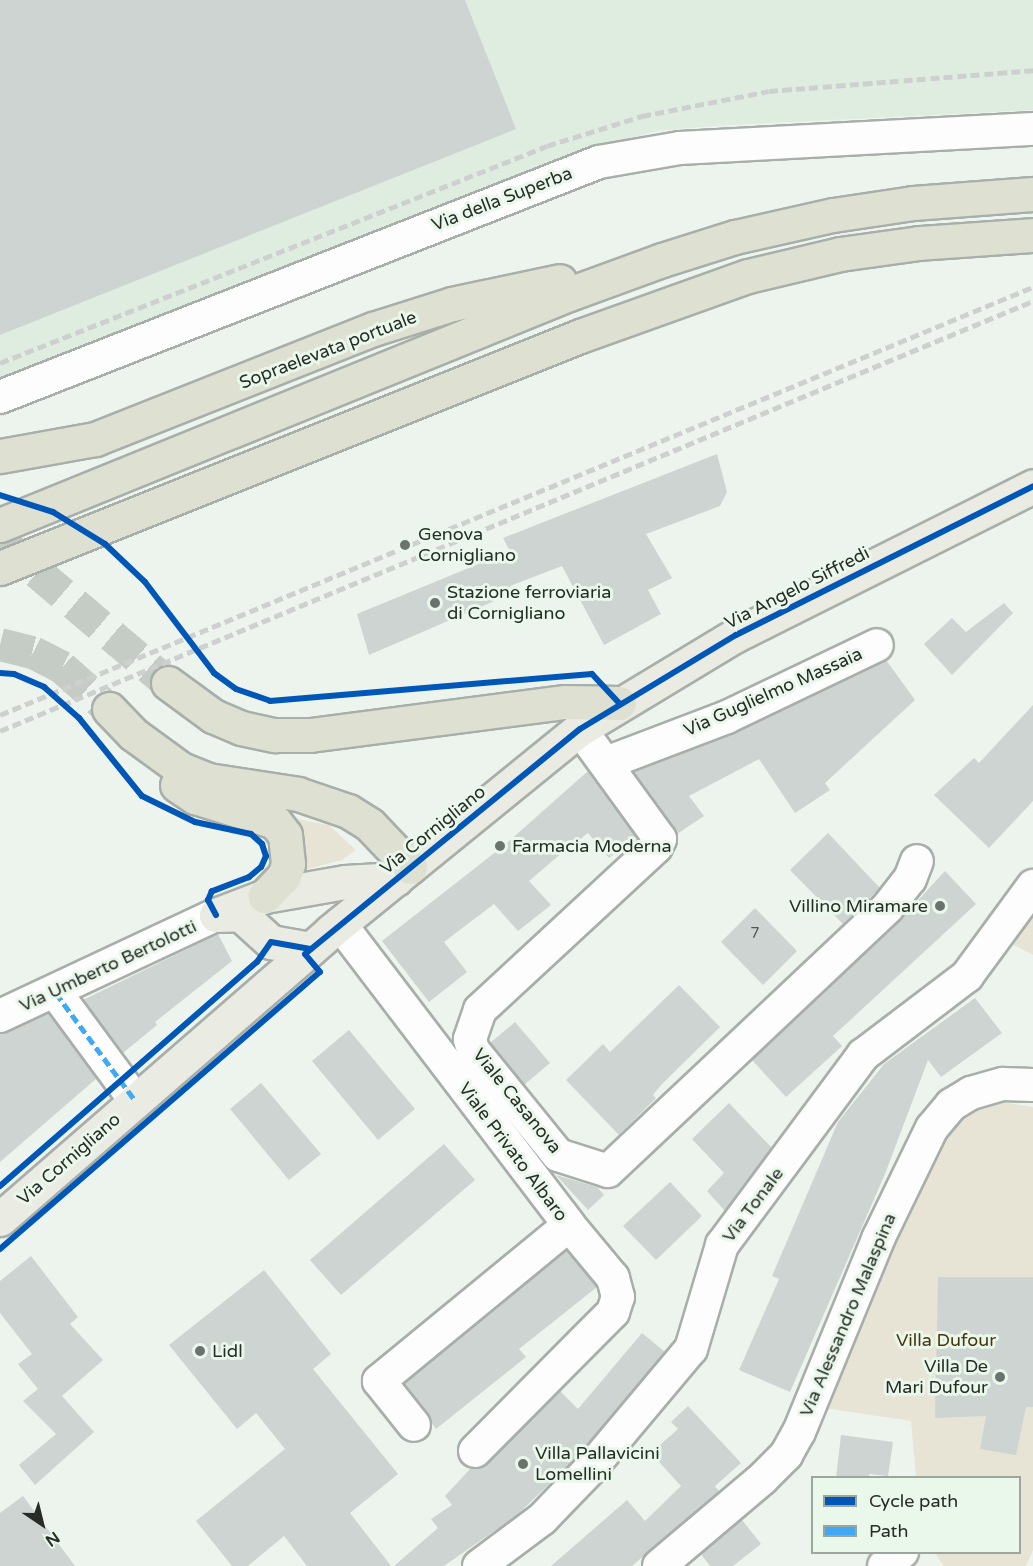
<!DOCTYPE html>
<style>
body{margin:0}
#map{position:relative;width:1033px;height:1566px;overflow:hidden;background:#edf4ee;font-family:"Varela Round",sans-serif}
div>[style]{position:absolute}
.built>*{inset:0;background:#dfede1}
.green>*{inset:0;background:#e7e4d5}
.building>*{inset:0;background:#ced4d1}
.highway-tunnel>*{height:33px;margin-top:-16.5px;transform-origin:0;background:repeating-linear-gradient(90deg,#c5ccc6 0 33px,transparent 0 49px)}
.roads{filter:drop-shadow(2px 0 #a8aea9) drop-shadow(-2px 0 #a8aea9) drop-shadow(0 2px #a8aea9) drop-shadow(0 -2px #a8aea9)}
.minor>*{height:32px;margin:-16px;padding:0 16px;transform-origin:16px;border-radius:16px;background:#fcfdfc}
.major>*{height:33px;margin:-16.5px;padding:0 16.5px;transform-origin:16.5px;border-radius:16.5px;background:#eaece3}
.highway>*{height:33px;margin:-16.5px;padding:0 16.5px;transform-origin:16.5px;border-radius:16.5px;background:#dee0d1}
.rail>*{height:4.5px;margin-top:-2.25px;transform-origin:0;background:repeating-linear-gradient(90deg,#ced0cf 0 9px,transparent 0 13.5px)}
.quiet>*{height:4.5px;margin-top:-2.25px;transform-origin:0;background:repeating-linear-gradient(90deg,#3fa9f5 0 9px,transparent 0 13.5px)}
.cycleway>*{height:6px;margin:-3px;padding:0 3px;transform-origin:3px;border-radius:3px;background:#0057b8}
.dots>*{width:16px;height:16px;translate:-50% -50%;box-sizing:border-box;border:3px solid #eaf7eb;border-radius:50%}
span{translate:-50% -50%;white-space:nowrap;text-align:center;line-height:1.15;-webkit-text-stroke:6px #eaf7eb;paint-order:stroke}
.number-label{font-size:15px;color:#515652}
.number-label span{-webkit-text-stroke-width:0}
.street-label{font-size:18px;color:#272c27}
.poi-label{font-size:18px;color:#272c27}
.left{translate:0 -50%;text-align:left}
.right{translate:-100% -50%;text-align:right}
.park-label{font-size:18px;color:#493609}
.legend{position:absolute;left:811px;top:1476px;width:210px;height:78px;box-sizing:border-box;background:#eaf7eb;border:2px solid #9ca69d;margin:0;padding:8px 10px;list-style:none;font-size:18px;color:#272c27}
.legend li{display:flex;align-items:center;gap:12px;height:30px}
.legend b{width:30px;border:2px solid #9ca69d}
.north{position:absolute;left:12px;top:1494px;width:60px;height:60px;-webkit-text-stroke:4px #eaf7eb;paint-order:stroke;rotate:145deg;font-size:16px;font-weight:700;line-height:24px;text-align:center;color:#272c27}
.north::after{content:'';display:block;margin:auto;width:21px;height:27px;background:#272c27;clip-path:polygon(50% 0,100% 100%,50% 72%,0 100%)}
</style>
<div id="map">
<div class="built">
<i style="clip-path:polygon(0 0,1033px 0,1033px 110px,714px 126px,657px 131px,592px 148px,0 385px)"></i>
</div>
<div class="green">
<i style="clip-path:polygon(292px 818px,329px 825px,356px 850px,342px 860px,300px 871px,304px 854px)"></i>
<i style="clip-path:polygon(1033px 903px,1033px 955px,1006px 941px)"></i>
<i style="clip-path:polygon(997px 1101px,1033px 1107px,1033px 1550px,1026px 1566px,944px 1566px,935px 1553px,1020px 1552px,1020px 1478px,916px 1477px,911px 1421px,824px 1408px,930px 1154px,960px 1115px,974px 1106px)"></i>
</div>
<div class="building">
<i style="clip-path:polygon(0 0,465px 0,516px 129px,0 335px)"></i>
<i style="clip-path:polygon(717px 454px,727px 492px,720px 506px,646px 534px,672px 578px,648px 590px,661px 614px,604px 645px,562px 566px,510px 586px,513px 593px,369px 655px,357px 614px,510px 551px,503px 538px)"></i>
<i style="clip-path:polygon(1004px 603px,1013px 613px,952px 675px,924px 644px,952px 618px,966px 632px)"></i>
<i style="clip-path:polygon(886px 660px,915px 700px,825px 783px,830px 790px,795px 813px,759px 759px,689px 796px,704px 816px,677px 834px,633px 772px,735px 733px)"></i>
<i style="clip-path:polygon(1033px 705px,1033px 801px,989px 848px,934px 795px,974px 758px,979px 763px)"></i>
<i style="clip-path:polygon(588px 771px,636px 836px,609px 858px,588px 833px,557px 857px,529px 881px,551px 905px,518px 931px,494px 904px,444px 942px,467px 972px,429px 1002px,382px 941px,507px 843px)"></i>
<i style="clip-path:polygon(828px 833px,880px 888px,843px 924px,790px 870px)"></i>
<i style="clip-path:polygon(945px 871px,976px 904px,833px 1036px,842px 1046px,786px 1097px,752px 1060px,899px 921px)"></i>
<i style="clip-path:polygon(755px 908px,797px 951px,763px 985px,721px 942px)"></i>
<i style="clip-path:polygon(218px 934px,232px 961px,155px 1022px,157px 1025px,123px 1053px,83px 1000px)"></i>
<i style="clip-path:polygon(679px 985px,720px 1027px,661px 1085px,653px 1095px,656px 1098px,619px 1135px,566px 1080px,603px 1044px,610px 1052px)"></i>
<i style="clip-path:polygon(975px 998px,1002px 1033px,941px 1077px,928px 1060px,885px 1174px,790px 1392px,739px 1370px,779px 1279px,772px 1276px,838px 1122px,884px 1064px)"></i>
<i style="clip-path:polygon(49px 1013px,97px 1078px,0 1162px,0 1034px)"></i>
<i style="clip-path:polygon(515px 1022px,550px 1063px,524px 1085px,490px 1043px)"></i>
<i style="clip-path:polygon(349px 1030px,415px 1109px,378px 1140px,312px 1061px)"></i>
<i style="clip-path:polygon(261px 1083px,321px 1154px,289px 1180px,230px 1109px)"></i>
<i style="clip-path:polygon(729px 1103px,772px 1148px,725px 1211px,707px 1191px,724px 1173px,692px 1139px)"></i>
<i style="clip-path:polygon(444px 1144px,475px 1180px,341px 1295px,310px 1260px)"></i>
<i style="clip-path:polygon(556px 1175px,597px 1187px,604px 1195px,588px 1210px)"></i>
<i style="clip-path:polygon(670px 1182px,702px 1216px,656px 1260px,623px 1226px)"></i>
<i style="clip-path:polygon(567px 1250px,597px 1287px,519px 1349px,526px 1357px,436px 1429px,404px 1384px)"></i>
<i style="clip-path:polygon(31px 1256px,78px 1317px,70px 1324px,103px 1360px,62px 1396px,94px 1432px,35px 1485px,19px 1465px,56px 1434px,23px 1401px,38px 1389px,18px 1364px,32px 1354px,0 1313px,0 1281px)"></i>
<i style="clip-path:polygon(264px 1270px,331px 1354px,313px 1369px,398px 1474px,350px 1513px,391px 1566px,307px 1566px,284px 1536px,248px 1566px,232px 1566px,196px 1521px,285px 1449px,256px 1413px,237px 1429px,169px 1345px)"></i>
<i style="clip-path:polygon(938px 1277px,1033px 1277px,1033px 1407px,1026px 1407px,1016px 1455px,980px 1449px,986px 1416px,935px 1418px)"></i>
<i style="clip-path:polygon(642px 1333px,665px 1352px,578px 1456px,517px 1515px,444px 1566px,394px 1566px,438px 1528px,431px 1519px,452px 1505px,445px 1496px,471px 1468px,488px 1464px,560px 1391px,578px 1409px)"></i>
<i style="clip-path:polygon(688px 1406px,741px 1463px,715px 1486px,719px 1491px,632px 1566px,551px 1566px,627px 1500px,645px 1521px,681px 1486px,651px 1453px,678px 1429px,671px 1422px)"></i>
<i style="clip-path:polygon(841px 1435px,893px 1442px,888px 1476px,869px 1474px,869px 1478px,836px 1478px)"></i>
<i style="clip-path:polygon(23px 1496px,75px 1566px,0 1566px,0 1513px)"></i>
<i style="clip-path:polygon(742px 1520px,761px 1544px,733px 1566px,710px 1566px,701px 1554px)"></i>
</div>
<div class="highway-tunnel">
<i style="left:0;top:540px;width:221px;rotate:40.4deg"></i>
<i style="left:0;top:644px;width:34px;rotate:14deg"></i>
<i style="left:33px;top:652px;width:33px;rotate:27deg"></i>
<i style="left:62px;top:667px;width:63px;rotate:41.8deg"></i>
</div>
<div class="roads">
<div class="minor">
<i style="left:0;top:397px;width:643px;rotate:-21.42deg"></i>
<i style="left:599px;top:162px;width:82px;rotate:-9.8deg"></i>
<i style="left:680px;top:148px;width:354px;rotate:-3.1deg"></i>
<i style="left:580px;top:729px;width:136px;rotate:54deg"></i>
<i style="left:660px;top:839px;width:9px;rotate:117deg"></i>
<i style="left:656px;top:847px;width:240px;rotate:137.2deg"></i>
<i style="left:480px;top:1010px;width:31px;rotate:109deg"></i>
<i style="left:470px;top:1039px;width:11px;rotate:75deg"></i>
<i style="left:473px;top:1050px;width:135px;rotate:51deg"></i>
<i style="left:558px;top:1155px;width:52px;rotate:17.7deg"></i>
<i style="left:608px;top:1171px;width:383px;rotate:-43.3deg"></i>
<i style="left:887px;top:908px;width:37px;rotate:-52deg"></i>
<i style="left:910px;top:879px;width:19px;rotate:-69deg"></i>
<i style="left:606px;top:763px;width:129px;rotate:-20.8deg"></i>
<i style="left:727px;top:717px;width:166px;rotate:-25.6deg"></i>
<i style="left:340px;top:924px;width:378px;rotate:52.7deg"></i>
<i style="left:569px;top:1225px;width:246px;rotate:140.6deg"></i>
<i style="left:379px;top:1381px;width:56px;rotate:51.5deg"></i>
<i style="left:56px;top:993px;width:133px;rotate:53.6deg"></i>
<i style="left:0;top:1016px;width:238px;rotate:-25.1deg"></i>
<i style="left:475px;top:1451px;width:196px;rotate:-45.2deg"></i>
<i style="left:613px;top:1312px;width:16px;rotate:-72deg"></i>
<i style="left:618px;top:1297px;width:20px;rotate:-105deg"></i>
<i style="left:613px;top:1278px;width:69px;rotate:-129.7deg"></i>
<i style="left:479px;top:1566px;width:79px;rotate:-36.7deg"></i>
<i style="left:542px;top:1519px;width:71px;rotate:-46.1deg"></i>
<i style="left:591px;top:1468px;width:155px;rotate:-50deg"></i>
<i style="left:691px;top:1349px;width:109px;rotate:-73.4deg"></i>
<i style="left:722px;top:1245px;width:237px;rotate:-53.4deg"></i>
<i style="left:863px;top:1055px;width:131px;rotate:-37.2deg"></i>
<i style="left:967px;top:976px;width:112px;rotate:-53.7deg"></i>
<i style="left:659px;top:1566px;width:136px;rotate:-40.2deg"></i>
<i style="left:763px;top:1478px;width:33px;rotate:-45deg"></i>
<i style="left:786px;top:1455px;width:26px;rotate:-61deg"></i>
<i style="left:799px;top:1432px;width:209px;rotate:-67.7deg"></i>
<i style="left:878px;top:1239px;width:123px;rotate:-64.1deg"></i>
<i style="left:932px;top:1128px;width:30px;rotate:-50deg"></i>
<i style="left:951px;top:1105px;width:23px;rotate:-31deg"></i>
<i style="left:971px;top:1093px;width:33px;rotate:-16deg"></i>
<i style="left:1003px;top:1084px;width:30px;rotate:2deg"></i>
<i style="left:884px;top:1566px;width:23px;rotate:-38deg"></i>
</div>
<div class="major">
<i style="left:216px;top:915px;width:53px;rotate:-21.2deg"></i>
<i style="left:265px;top:896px;width:81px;rotate:-9.9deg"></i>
<i style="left:345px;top:882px;width:51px;rotate:-3.4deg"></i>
<i style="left:216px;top:915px;width:24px;rotate:-2deg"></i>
<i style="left:240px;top:914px;width:42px;rotate:42.1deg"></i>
<i style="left:271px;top:942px;width:40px;rotate:10deg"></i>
<i style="left:0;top:1219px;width:439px;rotate:-41deg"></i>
<i style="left:331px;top:931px;width:321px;rotate:-39.1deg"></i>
<i style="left:580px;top:729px;width:182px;rotate:-31.1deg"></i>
<i style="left:736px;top:635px;width:332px;rotate:-26.6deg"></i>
</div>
<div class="highway">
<i style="left:0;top:456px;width:97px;rotate:-10.1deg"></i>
<i style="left:95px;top:439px;width:299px;rotate:-21.6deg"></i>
<i style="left:373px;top:329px;width:83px;rotate:-17.6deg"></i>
<i style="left:452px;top:304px;width:110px;rotate:-12deg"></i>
<i style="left:0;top:525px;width:614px;rotate:-22.1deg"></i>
<i style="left:569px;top:294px;width:99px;rotate:-20.1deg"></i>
<i style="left:662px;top:260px;width:77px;rotate:-17.5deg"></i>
<i style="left:735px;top:237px;width:100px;rotate:-12.7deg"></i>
<i style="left:833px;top:215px;width:81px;rotate:-8.5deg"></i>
<i style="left:913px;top:203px;width:120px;rotate:-4.3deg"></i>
<i style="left:0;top:568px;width:625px;rotate:-21.8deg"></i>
<i style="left:580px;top:336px;width:178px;rotate:-19.7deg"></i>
<i style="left:748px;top:276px;width:95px;rotate:-13.4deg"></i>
<i style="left:840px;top:254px;width:80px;rotate:-7.9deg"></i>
<i style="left:919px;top:243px;width:114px;rotate:-4deg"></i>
<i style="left:168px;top:683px;width:56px;rotate:36.3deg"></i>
<i style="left:213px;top:716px;width:30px;rotate:23deg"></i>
<i style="left:241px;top:728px;width:35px;rotate:12deg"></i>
<i style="left:275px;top:735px;width:35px"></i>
<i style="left:310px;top:735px;width:257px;rotate:-7.4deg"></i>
<i style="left:565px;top:702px;width:54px;rotate:1.1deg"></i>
<i style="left:109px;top:709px;width:35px;rotate:46deg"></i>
<i style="left:133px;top:734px;width:59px;rotate:36.1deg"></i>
<i style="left:181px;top:769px;width:29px;rotate:22deg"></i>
<i style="left:208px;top:780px;width:91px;rotate:8.8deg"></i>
<i style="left:298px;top:794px;width:53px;rotate:18.8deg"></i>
<i style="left:348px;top:811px;width:26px;rotate:32deg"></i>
<i style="left:370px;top:825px;width:58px;rotate:46.4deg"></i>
<i style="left:177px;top:785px;width:22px;rotate:34deg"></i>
<i style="left:195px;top:797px;width:84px;rotate:17.4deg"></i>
<i style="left:275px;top:822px;width:16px;rotate:52deg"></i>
<i style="left:285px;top:835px;width:29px;rotate:84deg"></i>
<i style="left:288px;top:864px;width:13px;rotate:108deg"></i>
<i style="left:284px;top:876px;width:28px;rotate:134deg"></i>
</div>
</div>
<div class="rail">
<i style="left:0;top:363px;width:588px;rotate:-21.64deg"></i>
<i style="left:547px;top:146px;width:100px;rotate:-17.5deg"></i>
<i style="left:642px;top:116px;width:129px;rotate:-11.1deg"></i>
<i style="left:769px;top:91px;width:265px;rotate:-4.5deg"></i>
<i style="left:0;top:715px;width:1118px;rotate:-22.51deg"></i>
<i style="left:0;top:731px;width:1119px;rotate:-22.6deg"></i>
</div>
<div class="quiet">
<i style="left:56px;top:993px;width:133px;rotate:53.6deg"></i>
</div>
<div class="cycleway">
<i style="left:0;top:495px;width:56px;rotate:17.8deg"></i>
<i style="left:53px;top:512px;width:61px;rotate:31.6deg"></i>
<i style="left:105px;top:544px;width:55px;rotate:43.5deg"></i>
<i style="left:145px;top:582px;width:114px;rotate:52.8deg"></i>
<i style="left:214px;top:673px;width:27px;rotate:36deg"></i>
<i style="left:236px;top:689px;width:36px;rotate:19deg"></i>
<i style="left:270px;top:701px;width:323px;rotate:-4.8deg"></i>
<i style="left:592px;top:674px;width:40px;rotate:47deg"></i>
<i style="left:0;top:673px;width:14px;rotate:4deg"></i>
<i style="left:14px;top:674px;width:33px;rotate:23deg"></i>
<i style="left:44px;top:687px;width:47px;rotate:41.5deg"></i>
<i style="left:79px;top:718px;width:100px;rotate:51.1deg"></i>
<i style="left:142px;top:796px;width:59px;rotate:26.1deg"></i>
<i style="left:195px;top:822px;width:57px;rotate:12.1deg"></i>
<i style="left:251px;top:834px;width:15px;rotate:42deg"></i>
<i style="left:262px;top:844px;width:13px;rotate:72deg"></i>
<i style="left:266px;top:856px;width:12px;rotate:114deg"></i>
<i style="left:261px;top:867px;width:16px;rotate:140deg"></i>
<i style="left:249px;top:877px;width:40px;rotate:159deg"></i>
<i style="left:212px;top:891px;width:10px;rotate:114deg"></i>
<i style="left:208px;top:900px;width:17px;rotate:62deg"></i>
<i style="left:0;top:1186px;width:341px;rotate:-41.1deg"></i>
<i style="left:257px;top:962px;width:24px;rotate:-55deg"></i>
<i style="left:271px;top:942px;width:40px;rotate:10deg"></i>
<i style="left:0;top:1249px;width:423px;rotate:-40.9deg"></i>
<i style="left:320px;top:972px;width:23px;rotate:-130deg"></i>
<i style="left:305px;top:954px;width:355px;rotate:-39.3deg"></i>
<i style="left:580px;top:729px;width:182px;rotate:-31.1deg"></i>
<i style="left:736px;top:635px;width:332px;rotate:-26.6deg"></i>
</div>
<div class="dots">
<i style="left:405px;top:545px;background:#6c726d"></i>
<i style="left:435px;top:603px;background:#6c726d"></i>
<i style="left:500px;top:846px;background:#6c726d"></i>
<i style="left:940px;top:906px;background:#6c726d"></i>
<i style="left:200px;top:1351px;background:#6c726d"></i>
<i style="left:1000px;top:1377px;background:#6c726d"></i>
<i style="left:523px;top:1464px;background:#6c726d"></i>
</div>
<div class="number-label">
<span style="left:755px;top:934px">7</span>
</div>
<div class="street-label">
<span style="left:502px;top:199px;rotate:-21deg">Via della Superba</span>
<span style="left:328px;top:350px;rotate:-21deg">Sopraelevata portuale</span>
<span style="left:797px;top:588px;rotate:-27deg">Via Angelo Siffredi</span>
<span style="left:773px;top:692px;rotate:-24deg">Via Guglielmo Massaia</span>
<span style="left:433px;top:830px;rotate:-39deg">Via Cornigliano</span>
<span style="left:108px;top:966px;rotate:-25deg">Via Umberto Bertolotti</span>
<span style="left:517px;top:1101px;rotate:51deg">Viale Casanova</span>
<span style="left:513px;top:1152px;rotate:53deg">Viale Privato Albaro</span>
<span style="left:69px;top:1159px;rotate:-41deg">Via Cornigliano</span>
<span style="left:753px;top:1205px;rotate:-53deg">Via Tonale</span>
<span style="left:848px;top:1315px;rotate:-67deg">Via Alessandro Malaspina</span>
</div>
<div class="poi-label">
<span class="left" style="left:418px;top:545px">Genova<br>Cornigliano</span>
<span class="left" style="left:447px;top:603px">Stazione ferroviaria<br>di Cornigliano</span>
<span class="left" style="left:512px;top:846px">Farmacia Moderna</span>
<span class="right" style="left:928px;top:906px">Villino Miramare</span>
<span class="left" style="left:212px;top:1351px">Lidl</span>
<span class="right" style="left:988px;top:1377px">Villa De<br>Mari Dufour</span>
<span class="left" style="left:535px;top:1464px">Villa Pallavicini<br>Lomellini</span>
</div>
<div class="park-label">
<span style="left:946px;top:1340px">Villa Dufour</span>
</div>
<ul class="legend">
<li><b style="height:8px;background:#0057b8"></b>Cycle path</li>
<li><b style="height:8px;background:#3fa9f5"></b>Path</li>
</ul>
<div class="north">N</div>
</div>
